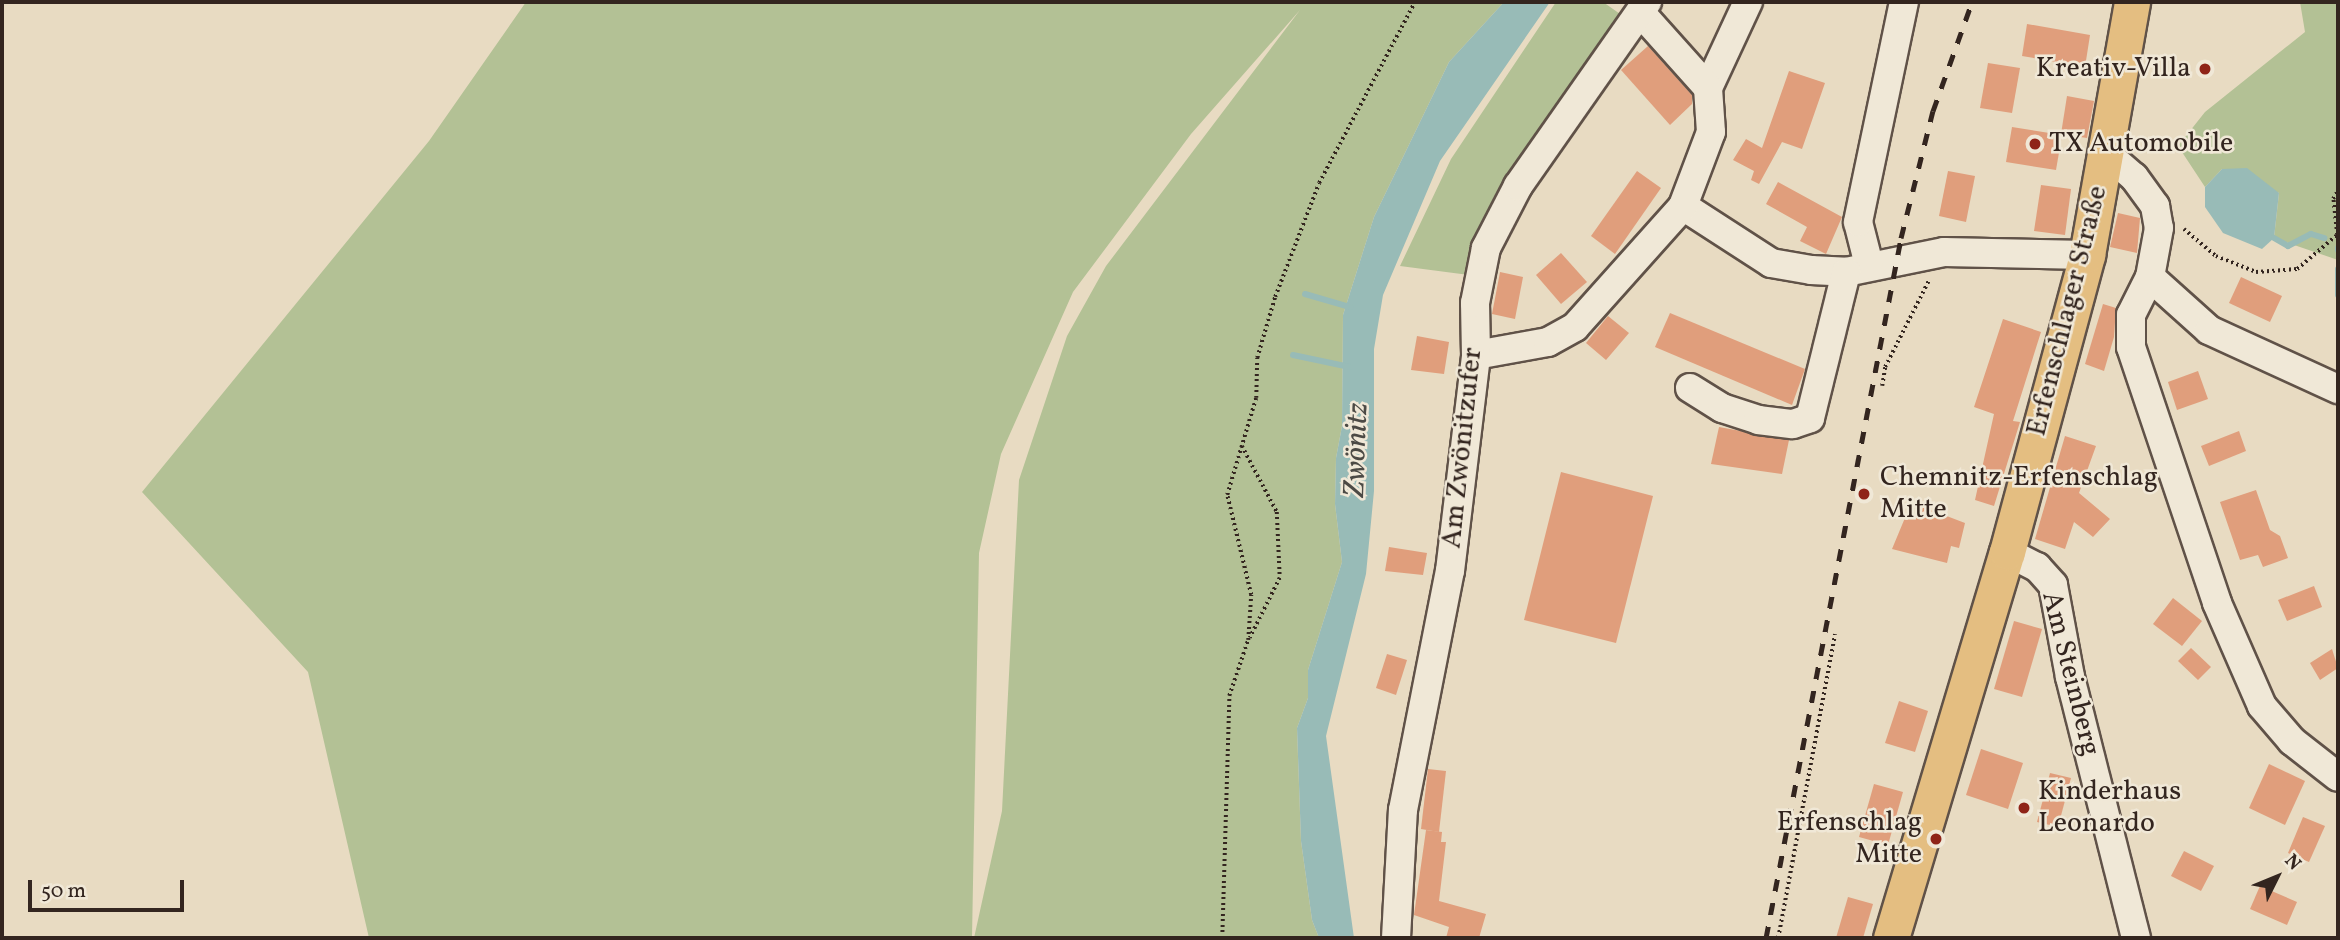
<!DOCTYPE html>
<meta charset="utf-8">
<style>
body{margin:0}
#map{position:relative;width:2340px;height:940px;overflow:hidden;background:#e8dbc2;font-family:Vollkorn,serif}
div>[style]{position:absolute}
.green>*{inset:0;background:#b3c195}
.water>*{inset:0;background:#98bbb7}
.stream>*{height:6px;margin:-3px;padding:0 3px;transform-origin:3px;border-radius:3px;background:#98bbb7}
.building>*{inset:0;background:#e09e7c}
.path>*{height:3.5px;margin-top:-1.75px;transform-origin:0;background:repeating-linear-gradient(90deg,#33251f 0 2px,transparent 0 5.5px)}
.roads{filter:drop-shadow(2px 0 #605248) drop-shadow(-2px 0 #605248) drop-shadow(0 2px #605248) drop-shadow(0 -2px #605248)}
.minor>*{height:28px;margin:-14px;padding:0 14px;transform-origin:14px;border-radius:14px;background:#f0e8d7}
.major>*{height:35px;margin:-17.5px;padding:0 17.5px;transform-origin:17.5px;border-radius:17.5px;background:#e4be81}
.rail>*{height:5px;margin-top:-2.5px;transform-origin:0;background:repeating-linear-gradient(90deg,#33251f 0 12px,transparent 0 24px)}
.dots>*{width:19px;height:19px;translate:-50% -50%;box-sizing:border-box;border:4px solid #f0e8d7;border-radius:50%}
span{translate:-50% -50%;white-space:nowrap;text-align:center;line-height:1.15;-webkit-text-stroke:5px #f0e8d7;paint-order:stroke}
.poi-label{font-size:28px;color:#33251f}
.right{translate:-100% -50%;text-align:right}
.left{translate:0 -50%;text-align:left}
.street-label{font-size:28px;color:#33251f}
.water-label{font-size:30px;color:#4c4a45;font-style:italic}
.frame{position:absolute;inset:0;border:4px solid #33251f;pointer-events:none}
.north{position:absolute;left:2242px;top:842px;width:70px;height:70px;-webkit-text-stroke:5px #f0e8d7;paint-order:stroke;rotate:47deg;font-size:19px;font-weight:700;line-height:28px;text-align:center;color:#33251f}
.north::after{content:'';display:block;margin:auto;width:24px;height:32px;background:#33251f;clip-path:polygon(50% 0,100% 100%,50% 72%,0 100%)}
.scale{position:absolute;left:28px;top:880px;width:156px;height:32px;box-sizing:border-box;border:4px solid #33251f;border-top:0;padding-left:9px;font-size:21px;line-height:24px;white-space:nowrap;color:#33251f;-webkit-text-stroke:5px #f0e8d7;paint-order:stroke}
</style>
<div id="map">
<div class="green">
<i style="clip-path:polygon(526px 2px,1504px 2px,1449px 62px,1374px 217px,1343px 315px,1342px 426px,1336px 458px,1335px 504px,1342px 562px,1308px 670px,1308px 698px,1297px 728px,1301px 841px,1312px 920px,1319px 938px,974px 938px,1002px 811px,1019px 480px,1067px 336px,1106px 266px,1300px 10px,1191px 134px,1073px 292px,1001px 454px,979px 553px,972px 938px,369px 938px,308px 672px,142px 492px,429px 141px)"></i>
<i style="clip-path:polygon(1556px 2px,1603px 2px,1623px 16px,1499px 196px,1479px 230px,1469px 275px,1400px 266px,1451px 159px)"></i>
<i style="clip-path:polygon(2300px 2px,2338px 2px,2338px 260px,2274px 238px,2279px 193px,2222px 169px,2205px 187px,2178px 146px,2205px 112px,2305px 32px)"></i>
</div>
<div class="water">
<i style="clip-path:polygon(1504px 2px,1550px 2px,1440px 161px,1383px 295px,1374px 349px,1374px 491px,1366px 574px,1326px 736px,1354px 938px,1319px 938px,1312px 920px,1301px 841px,1297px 728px,1308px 698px,1308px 670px,1342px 562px,1335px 504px,1336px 458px,1342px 426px,1343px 315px,1374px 217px,1449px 62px)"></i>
<i style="clip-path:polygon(2247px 168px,2279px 193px,2274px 238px,2262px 249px,2223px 233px,2205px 207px,2205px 187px,2222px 169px)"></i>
</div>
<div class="stream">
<i style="left:2274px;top:238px;width:16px;rotate:30deg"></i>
<i style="left:2288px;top:246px;width:26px;rotate:-28deg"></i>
<i style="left:2311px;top:234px;width:14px;rotate:17deg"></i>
<i style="left:2338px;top:248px;width:2px;rotate:90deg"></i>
<i style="left:2338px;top:269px;width:26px;rotate:90deg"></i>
<i style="left:1305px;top:294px;width:47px;rotate:16.1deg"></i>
<i style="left:1293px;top:355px;width:58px;rotate:11.9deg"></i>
</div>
<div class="building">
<i style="clip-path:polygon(2027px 24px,2090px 35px,2085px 67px,2022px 56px)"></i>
<i style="clip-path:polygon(1648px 46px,1692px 95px,1692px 104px,1670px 125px,1621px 70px)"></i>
<i style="clip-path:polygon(1988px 63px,2020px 68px,2012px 113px,1980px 108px)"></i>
<i style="clip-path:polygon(1789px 71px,1825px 83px,1802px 149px,1782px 142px,1759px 184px,1751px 180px,1754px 171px,1733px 160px,1746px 139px,1762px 148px)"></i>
<i style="clip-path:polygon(2067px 96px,2094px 101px,2087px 138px,2061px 134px)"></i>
<i style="clip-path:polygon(2012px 127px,2062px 135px,2056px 170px,2006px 162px)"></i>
<i style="clip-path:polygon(1637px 171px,1661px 188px,1615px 254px,1591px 236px)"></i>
<i style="clip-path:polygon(1948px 171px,1975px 176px,1966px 222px,1939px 216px)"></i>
<i style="clip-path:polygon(1778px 182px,1842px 217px,1826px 254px,1800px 241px,1807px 227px,1766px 204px)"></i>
<i style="clip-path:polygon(2041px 185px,2071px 189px,2065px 235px,2034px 231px)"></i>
<i style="clip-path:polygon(2118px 213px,2140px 218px,2137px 253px,2110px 247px)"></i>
<i style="clip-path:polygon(1561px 253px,1587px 282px,1561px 304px,1536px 275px)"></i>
<i style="clip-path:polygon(1500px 272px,1523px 277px,1515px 319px,1492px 314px)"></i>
<i style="clip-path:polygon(2241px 277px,2282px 296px,2270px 322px,2229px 303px)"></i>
<i style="clip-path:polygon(2103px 304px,2116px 308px,2114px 337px,2104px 371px,2085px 364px)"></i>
<i style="clip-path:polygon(1670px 313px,1805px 369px,1792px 405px,1655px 347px)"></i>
<i style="clip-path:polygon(1608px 316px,1629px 333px,1606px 360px,1586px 343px)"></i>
<i style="clip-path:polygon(2003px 319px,2041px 332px,2013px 421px,2020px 422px,1994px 506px,1975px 500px,1994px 414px,1974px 407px)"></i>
<i style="clip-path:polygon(1417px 336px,1449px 342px,1444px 374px,1411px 370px)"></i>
<i style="clip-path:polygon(2198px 371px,2208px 399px,2177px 410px,2168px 382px)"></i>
<i style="clip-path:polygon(1719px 427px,1789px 440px,1782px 474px,1711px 464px)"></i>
<i style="clip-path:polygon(2239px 431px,2246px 451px,2209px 466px,2201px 446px)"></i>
<i style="clip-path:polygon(2065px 436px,2096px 446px,2079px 493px,2110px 519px,2093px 537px,2074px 522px,2065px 549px,2035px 539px)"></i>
<i style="clip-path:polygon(1561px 472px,1653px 496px,1616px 643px,1524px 620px)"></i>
<i style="clip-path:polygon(2256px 490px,2270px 530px,2280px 536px,2288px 558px,2263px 567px,2258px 555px,2240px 560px,2220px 502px)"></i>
<i style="clip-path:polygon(1923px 507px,1965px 523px,1959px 548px,1951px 546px,1947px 563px,1892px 549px,1907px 513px,1921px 517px)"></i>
<i style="clip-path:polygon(1389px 547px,1427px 553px,1423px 575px,1385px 571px)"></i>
<i style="clip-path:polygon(2314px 586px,2322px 607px,2287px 621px,2278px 600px)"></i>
<i style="clip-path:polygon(2173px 598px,2202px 621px,2182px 646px,2153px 624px)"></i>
<i style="clip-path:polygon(2014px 621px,2042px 629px,2022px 697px,1994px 689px)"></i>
<i style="clip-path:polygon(2191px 648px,2211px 667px,2198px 680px,2178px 661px)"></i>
<i style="clip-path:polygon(2332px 649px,2338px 668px,2320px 680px,2310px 663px)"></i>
<i style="clip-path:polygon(1387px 654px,1407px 660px,1396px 695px,1376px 688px)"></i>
<i style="clip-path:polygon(1899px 701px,1928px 711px,1915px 752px,1885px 743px)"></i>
<i style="clip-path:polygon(1981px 749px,2023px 763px,2008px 809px,1966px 795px)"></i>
<i style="clip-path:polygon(2269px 764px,2305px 781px,2285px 825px,2249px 808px)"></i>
<i style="clip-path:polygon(1428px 769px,1446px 771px,1439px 832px,1421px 829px)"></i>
<i style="clip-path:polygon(2050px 773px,2071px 778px,2058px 827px,2037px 822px)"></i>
<i style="clip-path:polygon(1874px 784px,1903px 792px,1888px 845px,1859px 837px)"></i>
<i style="clip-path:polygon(2303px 817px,2325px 826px,2309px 862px,2288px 853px)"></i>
<i style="clip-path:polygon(1426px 830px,1442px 832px,1441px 842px,1446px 842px,1439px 901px,1486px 914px,1479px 938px,1446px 938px,1449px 927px,1414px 915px)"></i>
<i style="clip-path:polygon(2184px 851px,2214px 866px,2201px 891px,2171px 876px)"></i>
<i style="clip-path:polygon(2260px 886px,2297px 902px,2287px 925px,2250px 909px)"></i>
<i style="clip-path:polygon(1848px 897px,1873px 904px,1863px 938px,1836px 938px)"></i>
</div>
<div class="path">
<i style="left:2184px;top:229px;width:42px;rotate:40.2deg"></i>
<i style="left:2216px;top:256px;width:43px;rotate:21.8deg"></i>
<i style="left:2256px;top:272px;width:41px;rotate:-4.2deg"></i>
<i style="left:2297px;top:269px;width:52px;rotate:-40.4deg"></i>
<i style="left:2337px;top:235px;width:36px;rotate:-96deg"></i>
<i style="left:2333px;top:199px;width:10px;rotate:-61deg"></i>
<i style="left:1882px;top:386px;width:19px;rotate:-81deg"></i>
<i style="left:1885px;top:367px;width:97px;rotate:-63.2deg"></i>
<i style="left:1242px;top:446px;width:75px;rotate:62.1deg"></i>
<i style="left:1277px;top:512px;width:66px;rotate:87.4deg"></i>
<i style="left:1280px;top:578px;width:67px;rotate:116.6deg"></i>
<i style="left:1222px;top:938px;width:242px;rotate:-88.3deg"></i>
<i style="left:1229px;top:696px;width:59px;rotate:-71.3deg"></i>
<i style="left:1248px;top:640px;width:45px;rotate:-86.2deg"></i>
<i style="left:1251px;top:595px;width:103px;rotate:-103.5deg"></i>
<i style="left:1227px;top:495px;width:101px;rotate:-73.4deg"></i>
<i style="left:1256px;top:398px;width:40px;rotate:-88.6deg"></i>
<i style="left:1257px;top:358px;width:64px;rotate:-73.6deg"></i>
<i style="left:1275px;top:297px;width:122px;rotate:-68.9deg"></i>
<i style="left:1319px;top:183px;width:205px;rotate:-62.1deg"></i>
<i style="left:1778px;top:938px;width:309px;rotate:-79.4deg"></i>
</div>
<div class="roads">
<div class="minor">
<i style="left:1708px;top:88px;width:95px;rotate:-65.1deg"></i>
<i style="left:2106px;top:153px;width:37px;rotate:41deg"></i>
<i style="left:2134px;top:177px;width:36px;rotate:54deg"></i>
<i style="left:2155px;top:206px;width:22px;rotate:80deg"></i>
<i style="left:2159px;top:228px;width:50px;rotate:100.4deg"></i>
<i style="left:2150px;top:277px;width:42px;rotate:116.6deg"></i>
<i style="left:2131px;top:315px;width:32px;rotate:90deg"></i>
<i style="left:2131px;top:347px;width:270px;rotate:71.4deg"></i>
<i style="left:2217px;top:603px;width:112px;rotate:66.4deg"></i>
<i style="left:2262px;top:706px;width:46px;rotate:49.4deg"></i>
<i style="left:2292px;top:741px;width:58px;rotate:38deg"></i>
<i style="left:1683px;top:206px;width:105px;rotate:32.9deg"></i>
<i style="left:1771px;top:263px;width:41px;rotate:9.9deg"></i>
<i style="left:1811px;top:270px;width:35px;rotate:3deg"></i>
<i style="left:1846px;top:272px;width:100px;rotate:-11.5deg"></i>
<i style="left:1944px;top:252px;width:143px;rotate:1.2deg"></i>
<i style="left:1869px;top:265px;width:44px;rotate:-104.3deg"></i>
<i style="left:1858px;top:222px;width:225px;rotate:-78.2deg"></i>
<i style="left:2150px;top:277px;width:79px;rotate:41.9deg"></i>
<i style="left:2209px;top:330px;width:142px;rotate:24.6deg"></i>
<i style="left:1476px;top:355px;width:73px;rotate:-10.2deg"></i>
<i style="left:1548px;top:342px;width:31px;rotate:-29deg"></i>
<i style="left:1575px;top:327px;width:162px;rotate:-48.2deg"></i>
<i style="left:1683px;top:206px;width:79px;rotate:-69.3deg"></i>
<i style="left:1711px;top:132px;width:44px;rotate:-93.9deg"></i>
<i style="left:1708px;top:88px;width:101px;rotate:-131.8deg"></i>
<i style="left:1690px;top:388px;width:38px;rotate:32deg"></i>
<i style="left:1722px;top:408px;width:38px;rotate:18deg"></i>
<i style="left:1758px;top:420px;width:35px;rotate:7deg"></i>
<i style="left:1793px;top:424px;width:18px;rotate:-19deg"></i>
<i style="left:1810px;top:418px;width:150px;rotate:-76.1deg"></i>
<i style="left:2007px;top:552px;width:34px;rotate:27deg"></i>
<i style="left:2037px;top:567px;width:24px;rotate:48deg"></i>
<i style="left:2053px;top:585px;width:94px;rotate:79.5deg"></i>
<i style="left:2070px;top:677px;width:269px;rotate:75.8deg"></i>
<i style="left:1396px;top:938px;width:128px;rotate:-86.9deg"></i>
<i style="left:1403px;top:810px;width:244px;rotate:-78.9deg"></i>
<i style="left:1450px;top:571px;width:218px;rotate:-83.1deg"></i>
<i style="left:1476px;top:355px;width:52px;rotate:-91.1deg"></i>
<i style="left:1475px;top:303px;width:56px;rotate:-78.7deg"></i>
<i style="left:1486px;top:248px;width:70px;rotate:-62.7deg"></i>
<i style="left:1518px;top:186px;width:225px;rotate:-55deg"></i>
</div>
<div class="major">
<i style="left:1891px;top:938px;width:403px;rotate:-73.3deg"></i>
<i style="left:2007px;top:552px;width:308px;rotate:-74.9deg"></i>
<i style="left:2087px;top:255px;width:257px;rotate:-79.9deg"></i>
</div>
</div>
<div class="rail">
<i style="left:1766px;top:938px;width:713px;rotate:-79.08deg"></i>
<i style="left:1901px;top:238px;width:131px;rotate:-75.9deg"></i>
<i style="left:1933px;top:111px;width:116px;rotate:-70.3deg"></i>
</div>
<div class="dots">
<i style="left:2205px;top:69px;background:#8f2418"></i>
<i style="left:2035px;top:144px;background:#8f2418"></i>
<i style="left:1864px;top:494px;background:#8f2418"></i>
<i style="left:2024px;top:808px;background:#8f2418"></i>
<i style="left:1936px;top:839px;background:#8f2418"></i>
</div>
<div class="poi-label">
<span class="right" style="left:2191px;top:69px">Kreativ-Villa</span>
<span class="left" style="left:2049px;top:144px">TX Automobile</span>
<span class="left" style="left:1880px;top:494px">Chemnitz-Erfenschlag<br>Mitte</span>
<span class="left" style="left:2038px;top:808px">Kinderhaus<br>Leonardo</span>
<span class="right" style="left:1922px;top:839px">Erfenschlag<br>Mitte</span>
</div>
<div class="street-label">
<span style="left:2068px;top:311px;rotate:-76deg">Erfenschlager Straße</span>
<span style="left:1463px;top:448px;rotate:-84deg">Am Zwönitzufer</span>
<span style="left:2070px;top:674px;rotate:76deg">Am Steinberg</span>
</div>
<div class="water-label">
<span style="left:1357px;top:450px;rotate:-88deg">Zwönitz</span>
</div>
<div class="frame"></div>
<div class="north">N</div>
<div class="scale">50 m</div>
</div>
